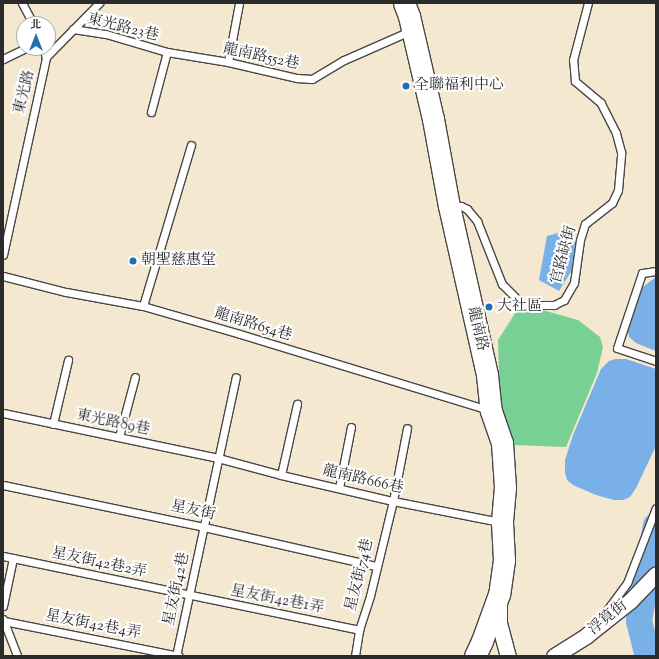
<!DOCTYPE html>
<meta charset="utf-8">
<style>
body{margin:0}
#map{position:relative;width:659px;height:659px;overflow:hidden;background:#f4e8d1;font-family:"Sorts Mill Goudy","Noto Serif TC",serif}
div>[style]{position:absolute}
.green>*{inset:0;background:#79d094}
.water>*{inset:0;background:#78b0e7}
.river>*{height:26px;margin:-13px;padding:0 13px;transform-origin:13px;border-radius:13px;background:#78b0e7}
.roads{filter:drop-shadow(1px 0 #494744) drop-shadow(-1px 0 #494744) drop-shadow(0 1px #494744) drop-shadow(0 -1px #494744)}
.lane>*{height:7px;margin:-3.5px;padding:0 3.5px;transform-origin:3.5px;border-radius:3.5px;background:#fff}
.street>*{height:15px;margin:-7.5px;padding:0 7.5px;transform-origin:7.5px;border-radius:7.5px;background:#fff}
.secondary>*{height:21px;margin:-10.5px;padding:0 10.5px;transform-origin:10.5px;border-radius:10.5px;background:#fff}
.dots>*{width:11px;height:11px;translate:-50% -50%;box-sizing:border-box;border:2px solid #fff;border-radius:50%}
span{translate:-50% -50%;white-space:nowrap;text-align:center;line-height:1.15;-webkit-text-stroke:4px #fff;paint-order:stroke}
.street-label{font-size:15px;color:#2b2b2b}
.poi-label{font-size:15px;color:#2b2b2b}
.left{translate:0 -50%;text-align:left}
.frame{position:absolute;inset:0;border:4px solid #2b2b2b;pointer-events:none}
.north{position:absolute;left:16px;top:16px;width:40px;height:40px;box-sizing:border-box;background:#fff;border:1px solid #aaa;border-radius:50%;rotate:0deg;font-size:11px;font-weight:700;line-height:16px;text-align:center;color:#2b2b2b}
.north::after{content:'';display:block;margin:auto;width:14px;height:18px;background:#1f6fb2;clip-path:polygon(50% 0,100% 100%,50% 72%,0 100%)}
</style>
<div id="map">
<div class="green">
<i style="clip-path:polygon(521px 304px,578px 320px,600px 337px,603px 347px,597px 373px,566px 447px,513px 445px,500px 408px,498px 340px)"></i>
</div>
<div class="water">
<i style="clip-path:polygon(573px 229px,576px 257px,572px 270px,559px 291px,539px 280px,547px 236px)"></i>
<i style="clip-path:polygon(656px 277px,656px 351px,636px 343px,629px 337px,627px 327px,639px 290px)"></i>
<i style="clip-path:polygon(616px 359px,626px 359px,656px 369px,656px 446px,636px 488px,630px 497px,623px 500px,614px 500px,596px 495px,573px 485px,567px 480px,565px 473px,565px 460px,573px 435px,601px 369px,609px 361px)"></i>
</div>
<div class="river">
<i style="left:651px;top:656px;width:5px;rotate:-143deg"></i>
<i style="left:647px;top:653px;width:33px;rotate:-104deg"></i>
<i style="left:639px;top:621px;width:97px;rotate:-79.9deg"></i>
</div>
<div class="roads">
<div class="lane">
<i style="left:22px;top:3px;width:24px;rotate:62deg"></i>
<i style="left:73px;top:29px;width:33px;rotate:9deg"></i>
<i style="left:106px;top:34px;width:64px;rotate:16.4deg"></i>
<i style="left:167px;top:52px;width:62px;rotate:9.3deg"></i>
<i style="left:228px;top:62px;width:71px;rotate:13.1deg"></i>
<i style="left:297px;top:78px;width:15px;rotate:4deg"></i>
<i style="left:312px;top:79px;width:37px;rotate:-31deg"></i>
<i style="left:344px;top:60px;width:72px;rotate:-23.7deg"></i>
<i style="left:43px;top:48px;width:9px;rotate:72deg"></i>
<i style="left:3px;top:59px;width:25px;rotate:-26deg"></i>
<i style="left:228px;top:62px;width:60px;rotate:-79.4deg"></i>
<i style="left:151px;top:112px;width:62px;rotate:-75.1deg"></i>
<i style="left:451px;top:206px;width:10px"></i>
<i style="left:461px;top:206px;width:7px;rotate:27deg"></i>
<i style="left:467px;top:209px;width:16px;rotate:50deg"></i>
<i style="left:477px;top:221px;width:68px;rotate:68.4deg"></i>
<i style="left:502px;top:284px;width:30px;rotate:45deg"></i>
<i style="left:523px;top:305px;width:31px"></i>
<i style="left:554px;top:305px;width:11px;rotate:-27deg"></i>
<i style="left:564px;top:300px;width:20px;rotate:-60deg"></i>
<i style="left:574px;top:283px;width:43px;rotate:-82.1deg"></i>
<i style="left:580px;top:240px;width:17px;rotate:-73deg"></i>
<i style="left:585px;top:224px;width:34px;rotate:-38deg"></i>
<i style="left:612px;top:203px;width:14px;rotate:-65deg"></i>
<i style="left:618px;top:190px;width:38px;rotate:-85deg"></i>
<i style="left:621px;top:152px;width:20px;rotate:-105deg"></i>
<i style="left:616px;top:133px;width:34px;rotate:-117deg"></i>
<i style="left:601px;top:103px;width:34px;rotate:-140deg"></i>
<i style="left:575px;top:81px;width:21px;rotate:-95deg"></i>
<i style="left:573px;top:60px;width:59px;rotate:-75.3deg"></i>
<i style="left:3px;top:255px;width:203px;rotate:-77.7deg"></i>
<i style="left:46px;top:57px;width:76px;rotate:-45.5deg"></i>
<i style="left:656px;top:271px;width:14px;rotate:172deg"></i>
<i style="left:642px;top:273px;width:79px;rotate:108.4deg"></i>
<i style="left:617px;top:348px;width:41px;rotate:18.4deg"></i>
<i style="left:3px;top:276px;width:65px;rotate:14.3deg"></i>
<i style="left:66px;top:292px;width:78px;rotate:10.3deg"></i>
<i style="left:143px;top:306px;width:101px;rotate:16.1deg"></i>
<i style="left:240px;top:334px;width:259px;rotate:17deg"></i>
<i style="left:143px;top:306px;width:168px;rotate:-73.4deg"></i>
<i style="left:3px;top:413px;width:220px;rotate:11.8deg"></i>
<i style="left:218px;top:458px;width:65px;rotate:15.1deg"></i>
<i style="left:281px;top:475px;width:115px;rotate:13.1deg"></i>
<i style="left:393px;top:501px;width:109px;rotate:11.1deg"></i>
<i style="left:53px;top:424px;width:66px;rotate:-76.8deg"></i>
<i style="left:119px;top:437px;width:62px;rotate:-75.1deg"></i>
<i style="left:281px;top:475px;width:73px;rotate:-77.3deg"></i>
<i style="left:3px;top:485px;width:205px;rotate:11.8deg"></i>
<i style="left:204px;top:527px;width:176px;rotate:12.8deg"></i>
<i style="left:339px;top:488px;width:62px;rotate:-78.9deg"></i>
<i style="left:3px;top:556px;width:364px;rotate:11.7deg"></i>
<i style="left:3px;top:606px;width:49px;rotate:-78.2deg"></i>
<i style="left:601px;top:618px;width:44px;rotate:-53.4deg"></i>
<i style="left:627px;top:583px;width:80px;rotate:-68.9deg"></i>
<i style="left:3px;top:619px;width:40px;rotate:69deg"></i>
<i style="left:4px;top:621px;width:178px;rotate:11.3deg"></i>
<i style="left:176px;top:656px;width:285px;rotate:-77.9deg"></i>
<i style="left:355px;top:656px;width:26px;rotate:-81deg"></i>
<i style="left:359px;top:630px;width:36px;rotate:-72deg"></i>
<i style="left:370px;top:596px;width:98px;rotate:-76.4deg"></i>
<i style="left:393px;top:501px;width:74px;rotate:-79.1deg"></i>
</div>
<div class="street">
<i style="left:499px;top:603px;width:20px;rotate:90deg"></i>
<i style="left:499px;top:623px;width:34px;rotate:75deg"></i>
<i style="left:554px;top:656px;width:39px;rotate:-32deg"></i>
<i style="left:587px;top:635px;width:55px;rotate:-38.3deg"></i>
<i style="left:630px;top:601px;width:37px;rotate:-46deg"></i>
</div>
<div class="secondary">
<i style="left:404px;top:3px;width:14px;rotate:69deg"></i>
<i style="left:409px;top:16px;width:106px;rotate:76.9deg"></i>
<i style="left:433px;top:119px;width:88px;rotate:79.6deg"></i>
<i style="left:449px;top:206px;width:173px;rotate:77.3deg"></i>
<i style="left:487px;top:375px;width:36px;rotate:84deg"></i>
<i style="left:491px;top:411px;width:34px;rotate:71deg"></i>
<i style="left:502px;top:443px;width:44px;rotate:86.1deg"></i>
<i style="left:505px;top:487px;width:35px;rotate:95deg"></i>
<i style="left:502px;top:522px;width:38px;rotate:87deg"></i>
<i style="left:504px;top:560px;width:34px;rotate:98deg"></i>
<i style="left:499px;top:594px;width:50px;rotate:109.9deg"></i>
<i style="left:482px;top:641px;width:17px;rotate:115deg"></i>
</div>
</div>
<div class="dots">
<i style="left:406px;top:86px;background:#1f6fb2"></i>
<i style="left:133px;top:261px;background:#1f6fb2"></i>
<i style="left:489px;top:307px;background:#1f6fb2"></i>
</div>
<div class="street-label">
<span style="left:123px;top:28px;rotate:14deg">東光路23巷</span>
<span style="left:261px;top:57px;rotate:12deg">龍南路552巷</span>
<span style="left:25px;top:92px;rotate:-76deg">東光路</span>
<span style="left:564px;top:255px;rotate:-75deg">官路缺街</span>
<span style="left:253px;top:325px;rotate:17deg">龍南路654巷</span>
<span style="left:477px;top:329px;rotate:77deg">龍南路</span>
<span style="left:113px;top:423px;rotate:12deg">東光路89巷</span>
<span style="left:363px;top:480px;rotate:13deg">龍南路666巷</span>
<span style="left:193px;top:511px;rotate:12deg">星友街</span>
<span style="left:99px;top:563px;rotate:12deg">星友街42巷2弄</span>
<span style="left:360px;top:575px;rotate:-76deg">星友街74巷</span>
<span style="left:177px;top:589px;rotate:-78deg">星友街42巷</span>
<span style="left:277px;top:600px;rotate:11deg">星友街42巷1弄</span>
<span style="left:608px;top:618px;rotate:-39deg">浮筧街</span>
<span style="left:93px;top:625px;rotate:11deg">星友街42巷4弄</span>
</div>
<div class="poi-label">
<span class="left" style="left:414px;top:86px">全聯福利中心</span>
<span class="left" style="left:141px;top:261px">朝聖慈惠堂</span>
<span class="left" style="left:497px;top:307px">大社區</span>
</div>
<div class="frame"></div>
<div class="north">北</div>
</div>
